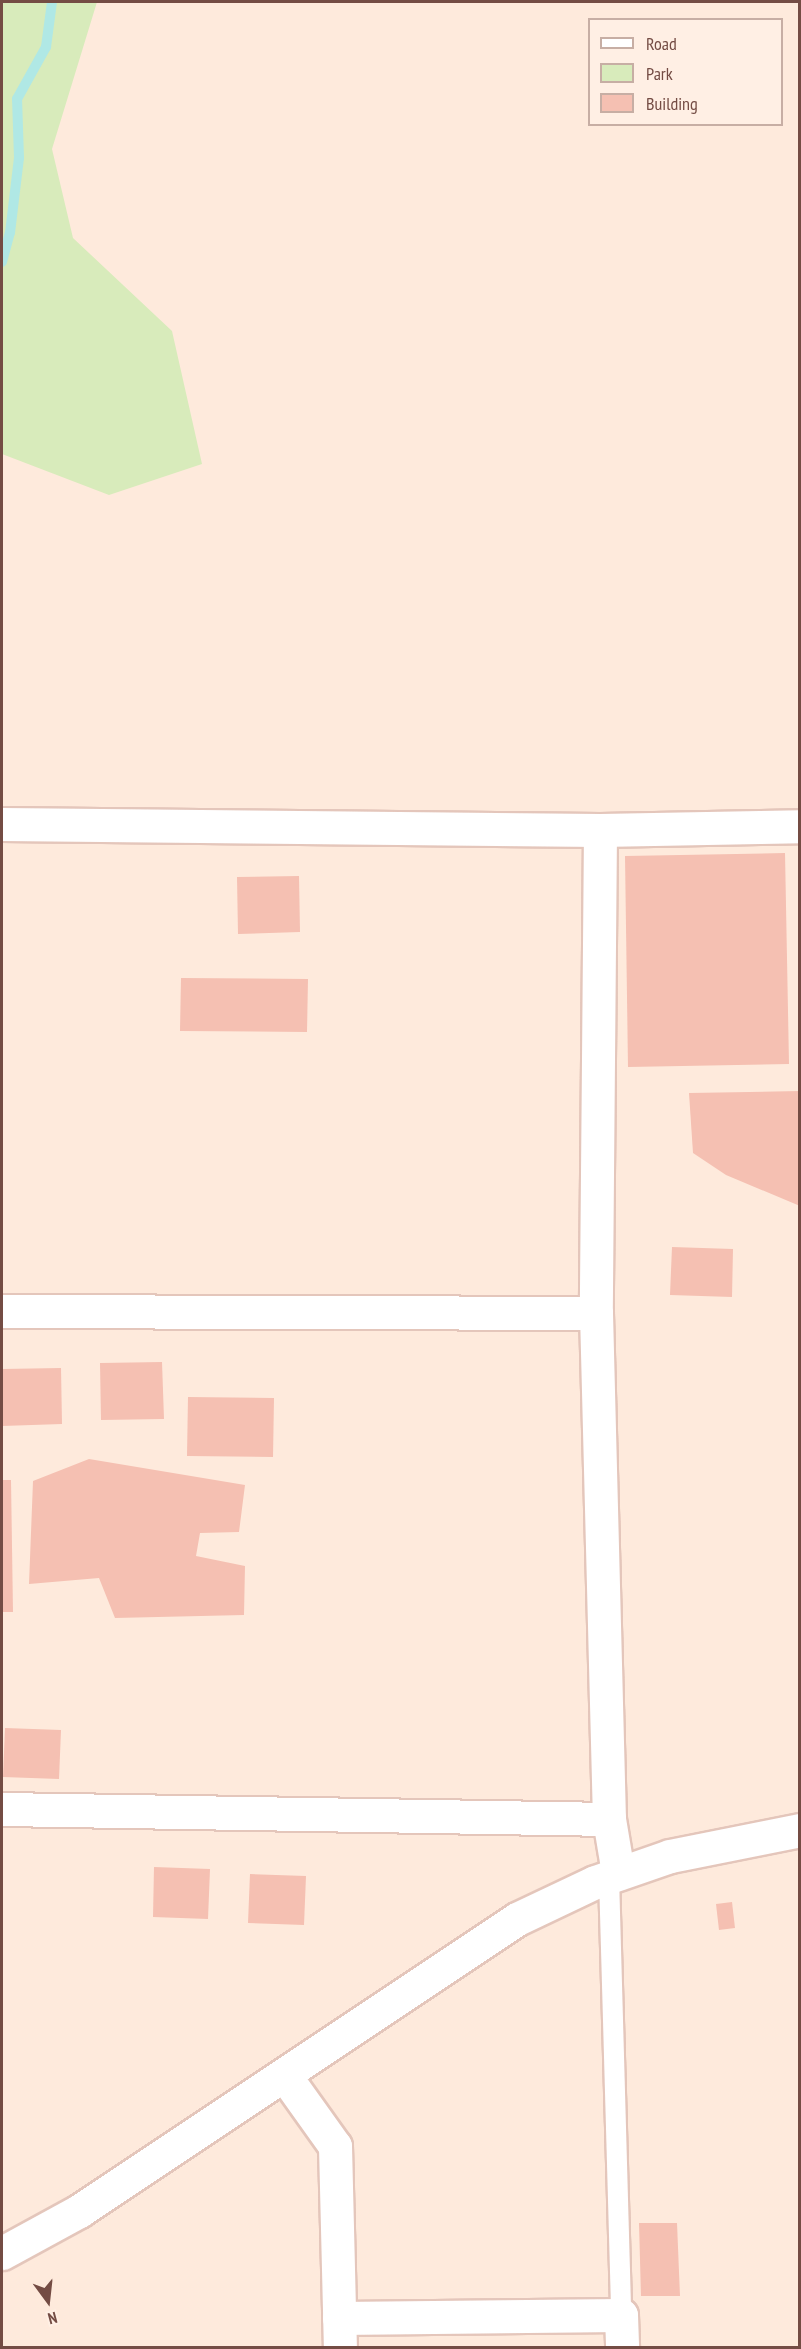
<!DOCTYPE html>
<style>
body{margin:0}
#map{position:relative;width:801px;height:2349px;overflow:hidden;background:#feeadc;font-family:"PT Sans Narrow",sans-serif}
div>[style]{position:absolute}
.green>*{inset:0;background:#d8ebbb}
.stream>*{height:10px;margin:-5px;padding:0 5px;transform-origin:5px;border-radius:5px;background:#b0e8e5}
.building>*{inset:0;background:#f5c0b2}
.roads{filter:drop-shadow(2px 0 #e4c6bb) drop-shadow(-2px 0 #e4c6bb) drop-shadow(0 2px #e4c6bb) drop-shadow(0 -2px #e4c6bb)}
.lane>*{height:20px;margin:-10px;padding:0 10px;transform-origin:10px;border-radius:10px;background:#fff}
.street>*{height:33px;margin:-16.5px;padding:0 16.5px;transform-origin:16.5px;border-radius:16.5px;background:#fff}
.secondary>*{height:33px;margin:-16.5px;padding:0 16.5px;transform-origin:16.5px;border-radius:16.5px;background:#fff}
span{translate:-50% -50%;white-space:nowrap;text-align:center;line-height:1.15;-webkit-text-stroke:6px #ffefe4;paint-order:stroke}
.frame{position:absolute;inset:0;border:3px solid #744c44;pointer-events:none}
.legend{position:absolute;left:588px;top:18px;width:195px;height:108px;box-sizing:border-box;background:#ffefe4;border:2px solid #c7aea4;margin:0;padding:8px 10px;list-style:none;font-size:18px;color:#744c44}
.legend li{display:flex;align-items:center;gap:12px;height:30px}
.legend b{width:30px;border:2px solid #c7aea4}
.north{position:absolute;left:18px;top:2271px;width:60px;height:60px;-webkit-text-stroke:4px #ffefe4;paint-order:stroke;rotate:165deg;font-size:16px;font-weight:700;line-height:24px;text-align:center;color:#744c44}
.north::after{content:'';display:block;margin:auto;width:21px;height:27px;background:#744c44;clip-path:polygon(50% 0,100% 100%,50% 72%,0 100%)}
</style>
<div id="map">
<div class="green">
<i style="clip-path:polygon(2px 2px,97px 2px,52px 149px,73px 238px,172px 331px,202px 464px,109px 495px,2px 454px)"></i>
</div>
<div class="stream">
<i style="left:2px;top:262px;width:30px;rotate:-75deg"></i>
<i style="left:10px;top:233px;width:76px;rotate:-83.2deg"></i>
<i style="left:19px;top:158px;width:59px;rotate:-91.9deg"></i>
<i style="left:17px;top:99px;width:60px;rotate:-60.9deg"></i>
<i style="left:46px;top:47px;width:45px;rotate:-82.4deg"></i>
</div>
<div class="building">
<i style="clip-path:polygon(785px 853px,789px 1064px,628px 1067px,625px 856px)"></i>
<i style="clip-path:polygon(299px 876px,300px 932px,238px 934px,237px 877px)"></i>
<i style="clip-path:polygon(181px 978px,308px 979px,307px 1032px,180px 1031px)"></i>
<i style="clip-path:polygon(800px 1091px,800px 1206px,726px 1175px,693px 1153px,689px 1093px)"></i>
<i style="clip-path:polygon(672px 1247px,733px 1249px,732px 1297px,670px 1295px)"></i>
<i style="clip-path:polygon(162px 1362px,164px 1419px,101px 1420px,100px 1363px)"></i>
<i style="clip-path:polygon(61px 1368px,62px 1424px,2px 1426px,2px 1369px)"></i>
<i style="clip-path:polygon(188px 1397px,274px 1398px,273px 1457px,187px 1456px)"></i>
<i style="clip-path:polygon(89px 1459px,245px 1485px,239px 1532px,200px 1533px,196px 1556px,245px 1566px,244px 1615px,115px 1618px,99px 1578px,29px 1584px,33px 1481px)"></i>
<i style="clip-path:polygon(2px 1480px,11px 1480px,13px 1612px,2px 1612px)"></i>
<i style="clip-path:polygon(5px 1728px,61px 1730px,59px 1779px,3px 1777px)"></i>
<i style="clip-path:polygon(154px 1867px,210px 1869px,208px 1919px,153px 1917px)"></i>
<i style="clip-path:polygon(250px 1874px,306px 1876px,304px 1925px,248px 1923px)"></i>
<i style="clip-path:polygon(732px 1902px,735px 1928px,719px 1930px,716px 1904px)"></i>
<i style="clip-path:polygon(639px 2223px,677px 2223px,680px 2296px,641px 2296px)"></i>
</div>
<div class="roads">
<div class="lane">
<i style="left:609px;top:1877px;width:438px;rotate:88.4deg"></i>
</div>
<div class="street">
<i style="left:2px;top:824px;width:598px;rotate:0.57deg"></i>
<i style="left:600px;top:830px;width:200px;rotate:-1.1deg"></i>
<i style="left:600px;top:830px;width:483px;rotate:90.5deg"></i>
<i style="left:596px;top:1313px;width:506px;rotate:88.53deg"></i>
<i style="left:609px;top:1819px;width:55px;rotate:80.5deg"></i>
<i style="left:2px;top:1311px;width:594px;rotate:0.19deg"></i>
<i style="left:2px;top:1809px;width:607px;rotate:0.94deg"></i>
<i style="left:285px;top:2076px;width:86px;rotate:54.5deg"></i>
<i style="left:335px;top:2146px;width:202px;rotate:88.6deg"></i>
<i style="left:339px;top:2318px;width:282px;rotate:-0.6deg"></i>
<i style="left:621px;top:2315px;width:33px;rotate:88deg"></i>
</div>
<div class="secondary">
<i style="left:2px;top:2253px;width:88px;rotate:-28.6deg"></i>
<i style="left:79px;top:2211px;width:526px;rotate:-33.69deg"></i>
<i style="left:517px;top:1919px;width:86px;rotate:-25.4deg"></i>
<i style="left:595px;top:1882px;width:79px;rotate:-19.1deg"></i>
<i style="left:670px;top:1856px;width:133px;rotate:-11.3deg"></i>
</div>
</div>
<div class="frame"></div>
<ul class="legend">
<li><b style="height:8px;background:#fff"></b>Road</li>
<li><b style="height:16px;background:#d8ebbb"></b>Park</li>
<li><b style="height:16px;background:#f5c0b2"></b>Building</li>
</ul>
<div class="north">N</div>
</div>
